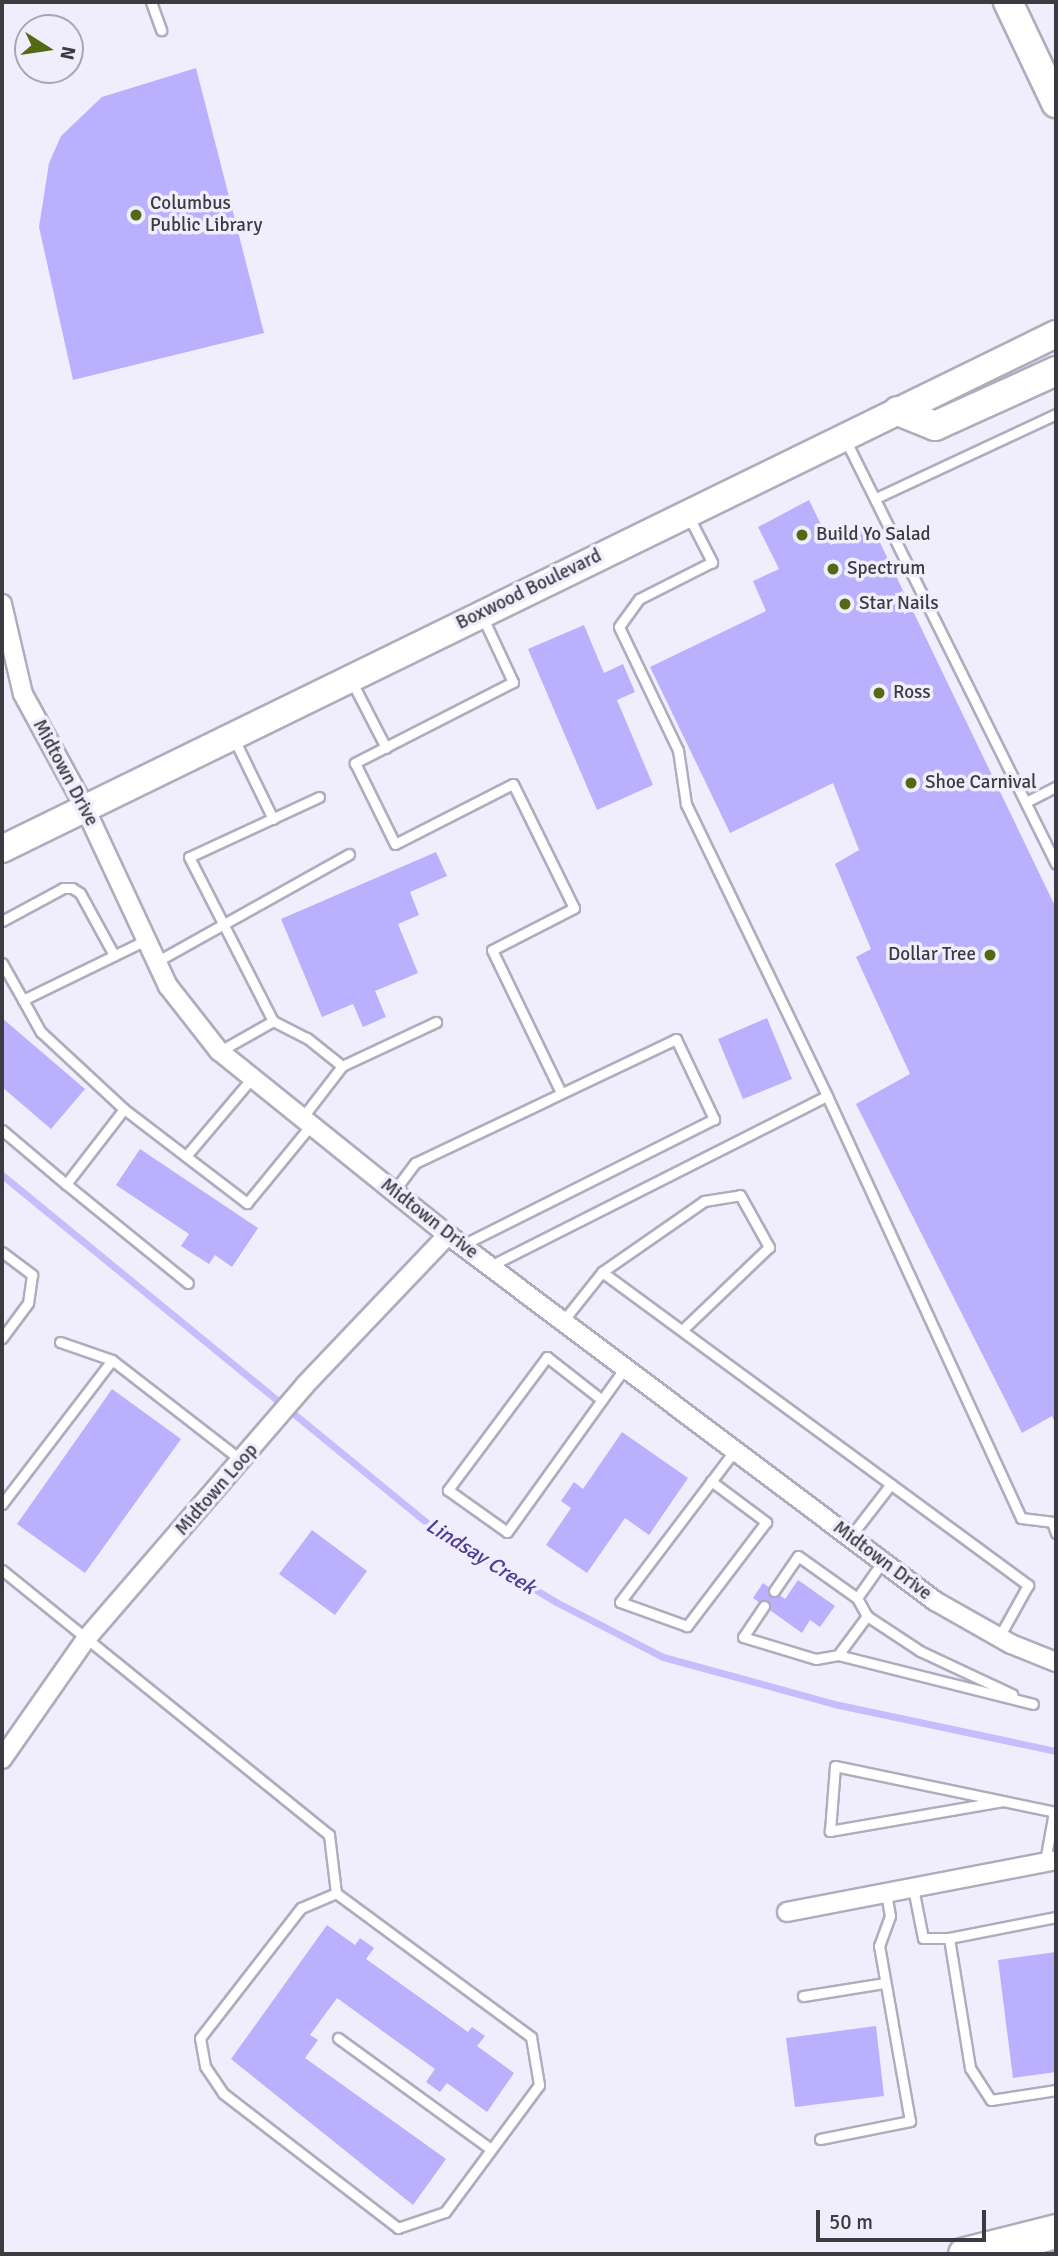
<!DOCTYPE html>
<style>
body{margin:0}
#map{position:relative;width:1058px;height:2256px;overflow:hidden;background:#f0eefd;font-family:Signika,sans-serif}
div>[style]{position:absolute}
.stream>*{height:7px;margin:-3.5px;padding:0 3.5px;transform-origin:3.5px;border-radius:3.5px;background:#c6befc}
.building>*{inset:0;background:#bbb0fd}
.roads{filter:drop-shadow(2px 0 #aeadbd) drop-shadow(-2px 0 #aeadbd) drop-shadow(0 2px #aeadbd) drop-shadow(0 -2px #aeadbd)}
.lane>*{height:9px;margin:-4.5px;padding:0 4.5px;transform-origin:4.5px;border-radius:4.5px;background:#fff}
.street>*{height:18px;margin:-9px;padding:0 9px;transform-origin:9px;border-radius:9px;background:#fff}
.secondary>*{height:26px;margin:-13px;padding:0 13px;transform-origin:13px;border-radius:13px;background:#fff}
.primary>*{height:28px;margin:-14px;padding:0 14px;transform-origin:14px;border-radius:14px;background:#fff}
.highway>*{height:33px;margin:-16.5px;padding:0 16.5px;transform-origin:16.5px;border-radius:16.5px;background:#fff}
.dots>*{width:19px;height:19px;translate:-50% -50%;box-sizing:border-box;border:4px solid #f0eefd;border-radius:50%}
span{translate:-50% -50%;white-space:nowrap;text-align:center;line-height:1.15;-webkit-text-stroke:7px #f0eefd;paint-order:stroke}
.poi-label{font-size:19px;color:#3c3b42}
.left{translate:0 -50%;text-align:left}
.right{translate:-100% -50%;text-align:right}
.street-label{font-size:19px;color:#3c3b42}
.water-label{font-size:21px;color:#513d94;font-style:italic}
.frame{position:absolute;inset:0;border:4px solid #3c3b42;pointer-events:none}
.north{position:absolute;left:14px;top:14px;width:70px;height:70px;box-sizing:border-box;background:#f0eefd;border:2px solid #a8a6b2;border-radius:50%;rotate:102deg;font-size:19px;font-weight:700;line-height:28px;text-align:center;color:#3c3b42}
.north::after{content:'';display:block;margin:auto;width:24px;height:32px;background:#556814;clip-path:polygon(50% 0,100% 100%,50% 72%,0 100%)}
.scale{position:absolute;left:816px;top:2210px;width:170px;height:32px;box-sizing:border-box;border:4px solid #3c3b42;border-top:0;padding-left:9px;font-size:21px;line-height:24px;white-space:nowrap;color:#3c3b42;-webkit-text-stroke:5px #f0eefd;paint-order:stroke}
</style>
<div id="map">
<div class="stream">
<i style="left:2px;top:1175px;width:556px;rotate:39.3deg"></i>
<i style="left:432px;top:1527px;width:145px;rotate:31.2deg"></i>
<i style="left:556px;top:1602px;width:120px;rotate:27.2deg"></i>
<i style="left:663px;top:1657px;width:182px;rotate:15.3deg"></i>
<i style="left:839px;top:1705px;width:222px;rotate:12deg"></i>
</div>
<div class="building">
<i style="clip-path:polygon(196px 68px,264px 333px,73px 380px,39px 227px,49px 163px,61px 136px,102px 97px)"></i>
<i style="clip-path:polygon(809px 500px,831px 545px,872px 526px,1056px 908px,1056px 1425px,1052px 1416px,1022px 1433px,856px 1104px,910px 1074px,856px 957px,871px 949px,835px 864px,859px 850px,833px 783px,730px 833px,650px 667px,766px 611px,753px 581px,779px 569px,758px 527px)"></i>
<i style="clip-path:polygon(584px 625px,604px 673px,623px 664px,635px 692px,617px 700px,653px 785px,597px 810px,528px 649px)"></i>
<i style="clip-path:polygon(436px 852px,447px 876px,410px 892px,419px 915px,398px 924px,418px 973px,375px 991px,386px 1017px,363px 1027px,353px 1004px,322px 1017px,281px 919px)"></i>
<i style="clip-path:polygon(2px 1018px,85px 1089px,51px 1129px,2px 1087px)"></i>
<i style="clip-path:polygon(767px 1018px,792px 1079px,743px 1099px,718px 1039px)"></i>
<i style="clip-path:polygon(140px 1149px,258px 1228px,232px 1267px,215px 1255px,209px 1264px,181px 1246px,189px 1234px,116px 1185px)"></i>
<i style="clip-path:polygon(112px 1389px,181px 1439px,85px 1573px,17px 1524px)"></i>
<i style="clip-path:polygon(622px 1432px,688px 1478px,649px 1535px,625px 1518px,587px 1573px,546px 1545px,571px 1508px,561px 1501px,574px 1482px,583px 1489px)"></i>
<i style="clip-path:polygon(312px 1530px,367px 1571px,335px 1615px,279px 1574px)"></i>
<i style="clip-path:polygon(798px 1580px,835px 1606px,820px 1627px,810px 1620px,802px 1633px,753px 1598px,763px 1583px,785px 1599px)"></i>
<i style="clip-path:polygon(327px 1925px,355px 1945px,360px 1938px,374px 1948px,366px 1959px,468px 2032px,472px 2027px,485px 2036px,477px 2046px,514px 2073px,487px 2112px,447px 2083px,440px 2092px,426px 2082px,435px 2069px,337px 1998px,310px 2035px,318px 2040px,305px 2058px,446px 2159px,413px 2205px,231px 2059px)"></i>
<i style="clip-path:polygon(1056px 1952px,1056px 2072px,1013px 2078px,998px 1960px)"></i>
<i style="clip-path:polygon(876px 2026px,884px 2096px,795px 2107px,786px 2038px)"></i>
</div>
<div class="roads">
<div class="lane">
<i style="left:151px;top:2px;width:30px;rotate:70deg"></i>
<i style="left:845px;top:439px;width:474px;rotate:63.6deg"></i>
<i style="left:876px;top:498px;width:199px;rotate:-25deg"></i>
<i style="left:689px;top:517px;width:51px;rotate:62.9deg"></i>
<i style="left:712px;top:562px;width:82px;rotate:153.1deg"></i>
<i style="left:639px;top:599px;width:34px;rotate:126deg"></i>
<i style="left:619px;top:627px;width:136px;rotate:64.4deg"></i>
<i style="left:678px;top:750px;width:55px;rotate:81.6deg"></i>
<i style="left:686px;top:804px;width:324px;rotate:64.2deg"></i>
<i style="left:483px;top:618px;width:71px;rotate:64.9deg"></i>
<i style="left:513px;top:682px;width:178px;rotate:152.9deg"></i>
<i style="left:355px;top:763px;width:90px;rotate:63.7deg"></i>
<i style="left:395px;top:844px;width:132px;rotate:-27deg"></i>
<i style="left:513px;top:784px;width:138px;rotate:63.8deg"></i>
<i style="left:574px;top:908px;width:92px;rotate:152.9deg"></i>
<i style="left:492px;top:950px;width:159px;rotate:64.2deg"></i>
<i style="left:352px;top:682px;width:74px;rotate:62.7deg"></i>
<i style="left:234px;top:739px;width:89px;rotate:64deg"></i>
<i style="left:319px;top:797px;width:143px;rotate:155.2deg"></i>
<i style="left:189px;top:857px;width:184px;rotate:62.9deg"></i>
<i style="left:273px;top:1021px;width:38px;rotate:27deg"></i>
<i style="left:307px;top:1038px;width:45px;rotate:38.7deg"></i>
<i style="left:1026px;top:802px;width:34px;rotate:-27deg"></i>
<i style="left:2px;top:921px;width:69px;rotate:-28.4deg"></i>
<i style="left:63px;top:888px;width:9px"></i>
<i style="left:72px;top:888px;width:9px;rotate:32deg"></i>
<i style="left:80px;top:893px;width:71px;rotate:61.3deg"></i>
<i style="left:146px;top:940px;width:137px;rotate:154deg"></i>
<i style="left:23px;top:1000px;width:37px;rotate:61deg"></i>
<i style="left:41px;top:1032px;width:113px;rotate:42.9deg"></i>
<i style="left:124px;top:1109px;width:155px;rotate:37.4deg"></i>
<i style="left:247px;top:1203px;width:101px;rotate:-50.6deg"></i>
<i style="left:156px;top:962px;width:221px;rotate:-29.2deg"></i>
<i style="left:2px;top:963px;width:43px;rotate:60.4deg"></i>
<i style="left:220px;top:1051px;width:61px;rotate:-29.5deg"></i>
<i style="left:124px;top:1109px;width:95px;rotate:127.7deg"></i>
<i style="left:66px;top:1184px;width:157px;rotate:39.1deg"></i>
<i style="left:302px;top:1118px;width:66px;rotate:-52.4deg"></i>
<i style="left:342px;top:1066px;width:104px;rotate:-25.1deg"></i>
<i style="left:2px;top:1130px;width:84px;rotate:40.2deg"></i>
<i style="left:186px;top:1156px;width:102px;rotate:-49.8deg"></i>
<i style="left:394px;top:1191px;width:35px;rotate:-53deg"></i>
<i style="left:415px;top:1163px;width:289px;rotate:-25.4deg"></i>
<i style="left:676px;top:1039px;width:89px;rotate:64.6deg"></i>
<i style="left:714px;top:1119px;width:282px;rotate:153.4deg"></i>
<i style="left:2px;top:1252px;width:38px;rotate:37deg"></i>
<i style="left:32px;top:1275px;width:28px;rotate:98deg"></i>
<i style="left:28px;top:1303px;width:44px;rotate:126.6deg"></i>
<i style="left:490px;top:1266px;width:377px;rotate:-26.8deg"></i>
<i style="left:827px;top:1096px;width:464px;rotate:65.3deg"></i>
<i style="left:1021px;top:1518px;width:31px;rotate:7deg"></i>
<i style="left:1052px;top:1522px;width:12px;rotate:70deg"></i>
<i style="left:602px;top:1272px;width:124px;rotate:-34.8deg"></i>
<i style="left:704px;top:1201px;width:36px;rotate:-9deg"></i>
<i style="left:740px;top:1195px;width:60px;rotate:60.9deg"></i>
<i style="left:769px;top:1247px;width:120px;rotate:136.3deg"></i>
<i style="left:563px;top:1321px;width:63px;rotate:-51.5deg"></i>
<i style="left:602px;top:1272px;width:529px;rotate:36.31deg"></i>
<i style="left:1028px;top:1585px;width:60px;rotate:119.1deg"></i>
<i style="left:60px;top:1342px;width:55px;rotate:19.1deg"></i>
<i style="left:602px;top:1400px;width:70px;rotate:-142deg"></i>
<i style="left:547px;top:1357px;width:166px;rotate:126.7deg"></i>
<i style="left:448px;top:1490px;width:72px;rotate:35.4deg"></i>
<i style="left:507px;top:1532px;width:202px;rotate:-54.3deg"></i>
<i style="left:711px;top:1481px;width:69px;rotate:36.7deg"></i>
<i style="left:766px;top:1522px;width:131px;rotate:127.2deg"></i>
<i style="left:687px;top:1626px;width:71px;rotate:-160.3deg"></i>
<i style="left:620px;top:1602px;width:191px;rotate:-52.9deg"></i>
<i style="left:2px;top:1504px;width:181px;rotate:-52.6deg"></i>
<i style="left:112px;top:1360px;width:165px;rotate:37.8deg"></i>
<i style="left:850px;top:1537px;width:67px;rotate:-52.3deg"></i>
<i style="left:2px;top:1570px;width:421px;rotate:39deg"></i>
<i style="left:329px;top:1835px;width:58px;rotate:83.1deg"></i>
<i style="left:336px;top:1893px;width:242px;rotate:36.4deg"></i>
<i style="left:531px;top:2037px;width:49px;rotate:80.5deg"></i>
<i style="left:539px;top:2085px;width:158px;rotate:126.5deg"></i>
<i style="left:445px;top:2212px;width:50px;rotate:161.2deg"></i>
<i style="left:398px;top:2228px;width:221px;rotate:-142.4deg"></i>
<i style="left:223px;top:2093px;width:32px;rotate:-124deg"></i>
<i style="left:205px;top:2066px;width:28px;rotate:-100deg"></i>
<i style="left:200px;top:2038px;width:165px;rotate:-52.2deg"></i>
<i style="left:301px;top:1908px;width:38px;rotate:-23deg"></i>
<i style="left:774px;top:1591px;width:42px;rotate:-55.6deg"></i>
<i style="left:798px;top:1556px;width:72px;rotate:35.4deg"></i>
<i style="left:857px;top:1598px;width:45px;rotate:-54.9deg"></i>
<i style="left:857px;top:1598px;width:21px;rotate:61deg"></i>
<i style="left:867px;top:1616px;width:64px;rotate:33.4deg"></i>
<i style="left:920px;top:1651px;width:102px;rotate:25.1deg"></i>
<i style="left:764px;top:1606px;width:37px;rotate:124deg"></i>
<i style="left:743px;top:1637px;width:76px;rotate:16.8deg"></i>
<i style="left:816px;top:1659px;width:22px;rotate:-10deg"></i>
<i style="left:838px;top:1655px;width:201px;rotate:14.1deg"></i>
<i style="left:838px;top:1655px;width:49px;rotate:-53.4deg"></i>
<i style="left:1003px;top:1801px;width:176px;rotate:170.2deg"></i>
<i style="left:830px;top:1831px;width:65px;rotate:-85.6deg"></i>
<i style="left:835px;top:1766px;width:226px;rotate:11.8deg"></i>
<i style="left:1045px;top:1861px;width:50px;rotate:-79.6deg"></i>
<i style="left:913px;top:1888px;width:51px;rotate:78.7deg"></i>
<i style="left:923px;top:1938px;width:26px"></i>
<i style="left:1056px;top:1917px;width:109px;rotate:168.9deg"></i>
<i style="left:949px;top:1938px;width:132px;rotate:80.8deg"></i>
<i style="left:970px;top:2068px;width:38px;rotate:57deg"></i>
<i style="left:991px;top:2100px;width:66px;rotate:-8.7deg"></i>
<i style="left:803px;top:1996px;width:82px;rotate:-9.1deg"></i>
<i style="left:338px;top:2038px;width:189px;rotate:36deg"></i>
<i style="left:820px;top:2139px;width:92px;rotate:-11.3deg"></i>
<i style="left:910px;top:2121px;width:178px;rotate:-100deg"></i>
<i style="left:879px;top:1946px;width:32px;rotate:-70deg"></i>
<i style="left:890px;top:1916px;width:23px;rotate:-100deg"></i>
</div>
<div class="street">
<i style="left:2px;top:604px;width:92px;rotate:76.9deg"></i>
<i style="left:23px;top:694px;width:128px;rotate:61.4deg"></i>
<i style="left:84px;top:806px;width:199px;rotate:65deg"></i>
<i style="left:168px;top:986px;width:83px;rotate:51.9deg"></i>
<i style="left:219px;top:1051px;width:294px;rotate:38.8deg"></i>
<i style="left:448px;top:1235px;width:609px;rotate:36.93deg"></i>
<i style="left:935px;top:1601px;width:87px;rotate:29.5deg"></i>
<i style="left:1011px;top:1644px;width:48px;rotate:21.8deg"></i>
<i style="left:2px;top:1759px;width:146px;rotate:-55deg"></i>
<i style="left:86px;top:1639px;width:335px;rotate:-49.2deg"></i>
<i style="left:305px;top:1385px;width:207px;rotate:-46.4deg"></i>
<i style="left:787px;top:1912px;width:274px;rotate:-10.9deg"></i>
</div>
<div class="secondary">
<i style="left:2px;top:849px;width:1173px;rotate:-26.04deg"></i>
</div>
<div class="primary">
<i style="left:1008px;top:2px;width:112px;rotate:64.6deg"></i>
<i style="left:898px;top:411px;width:40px;rotate:22deg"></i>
<i style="left:935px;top:426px;width:133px;rotate:-24.4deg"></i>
</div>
<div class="highway">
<i style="left:965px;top:2254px;width:94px;rotate:-14.2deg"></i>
</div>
</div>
<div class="dots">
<i style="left:136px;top:215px;background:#556814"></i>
<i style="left:802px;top:535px;background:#556814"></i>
<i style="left:833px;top:569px;background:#556814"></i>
<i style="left:845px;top:604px;background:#556814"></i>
<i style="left:879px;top:693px;background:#556814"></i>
<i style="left:911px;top:783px;background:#556814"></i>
<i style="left:990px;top:955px;background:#556814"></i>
</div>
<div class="poi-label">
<span class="left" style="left:150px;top:215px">Columbus<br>Public Library</span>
<span class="left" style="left:816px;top:535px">Build Yo Salad</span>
<span class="left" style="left:847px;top:569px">Spectrum</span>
<span class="left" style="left:859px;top:604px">Star Nails</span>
<span class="left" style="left:893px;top:693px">Ross</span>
<span class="left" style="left:925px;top:783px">Shoe Carnival</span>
<span class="right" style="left:976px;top:955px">Dollar Tree</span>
</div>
<div class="street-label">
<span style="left:529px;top:590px;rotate:-26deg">Boxwood Boulevard</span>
<span style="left:65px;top:773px;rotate:62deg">Midtown Drive</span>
<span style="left:429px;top:1219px;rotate:38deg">Midtown Drive</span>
<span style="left:217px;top:1490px;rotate:-49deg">Midtown Loop</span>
<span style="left:882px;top:1561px;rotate:37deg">Midtown Drive</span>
</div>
<div class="water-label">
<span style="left:481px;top:1556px;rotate:32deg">Lindsay Creek</span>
</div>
<div class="frame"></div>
<div class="north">N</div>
<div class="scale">50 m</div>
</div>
